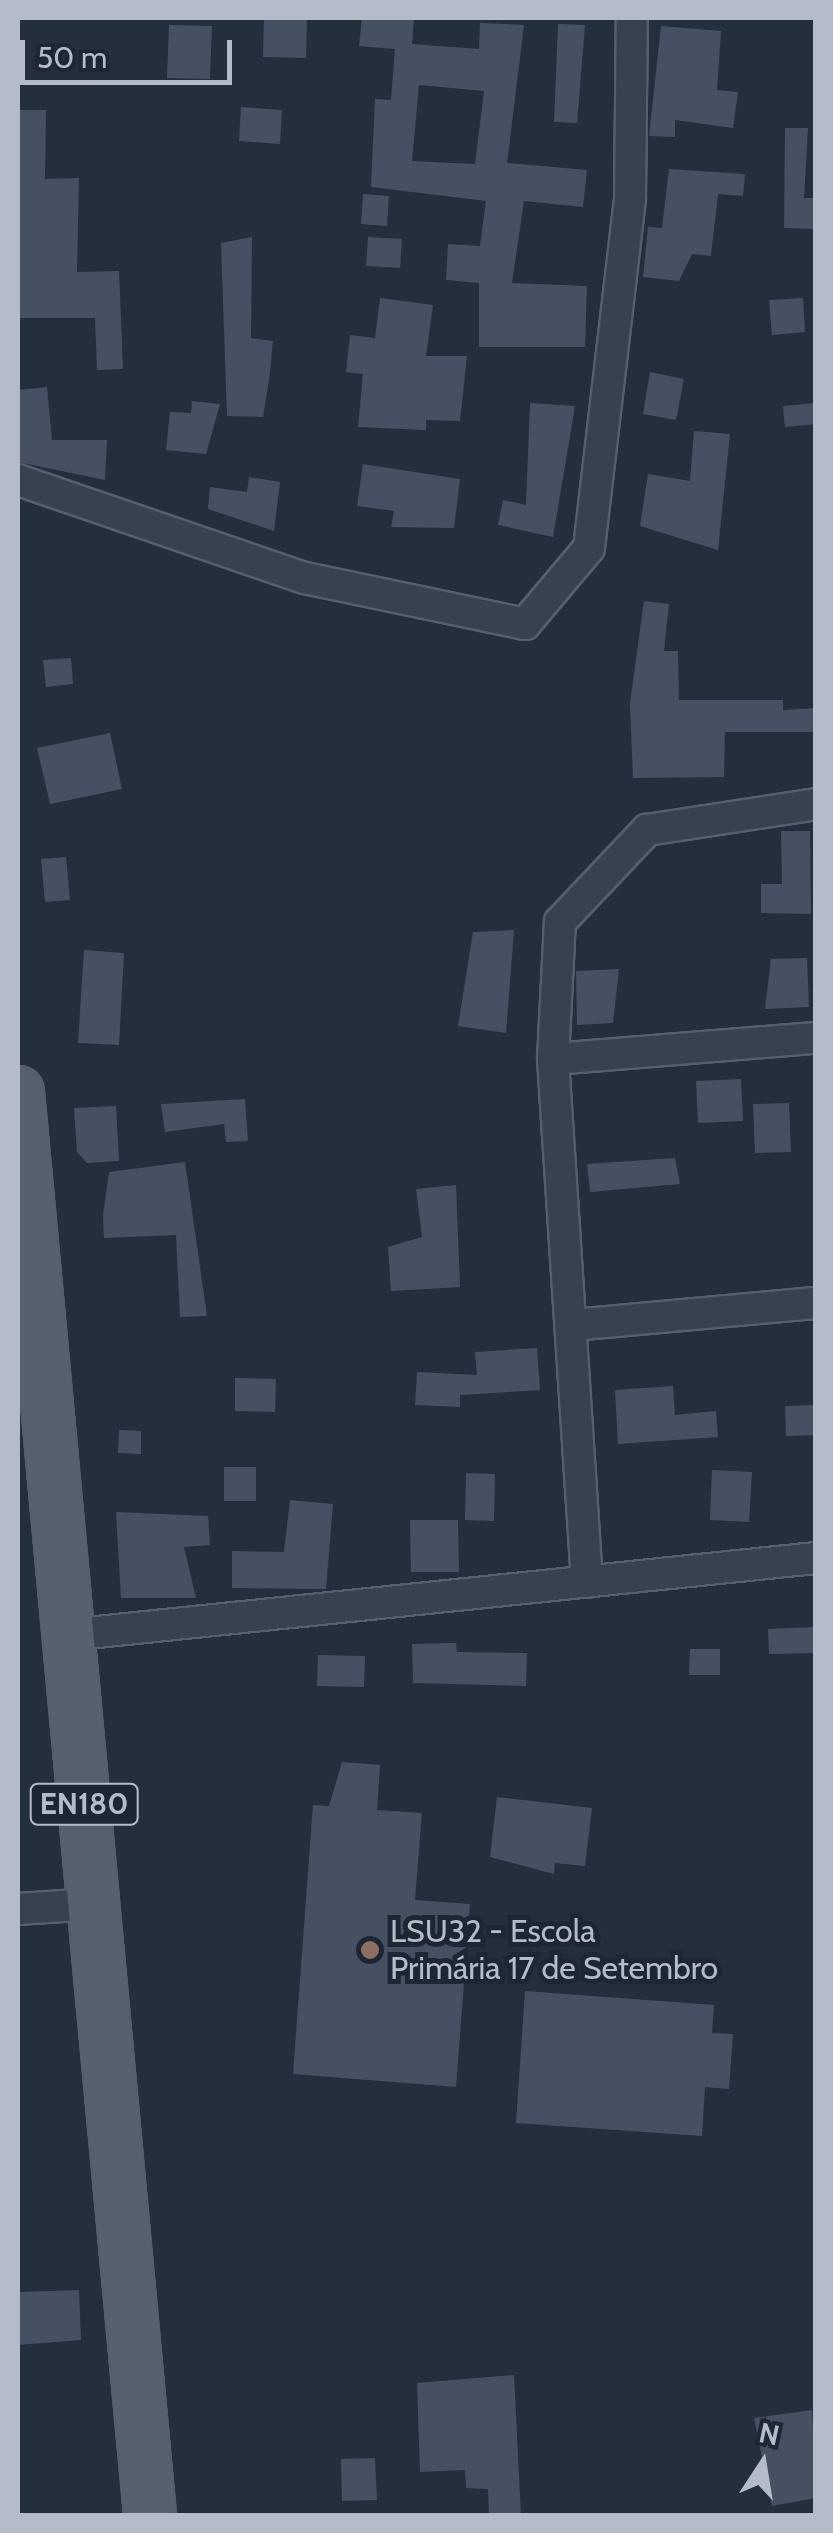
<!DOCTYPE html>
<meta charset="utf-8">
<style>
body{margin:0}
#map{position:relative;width:833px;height:2533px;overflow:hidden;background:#242f3e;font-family:Cabin,sans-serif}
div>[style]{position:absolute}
.building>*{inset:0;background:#455162}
.roads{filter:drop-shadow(2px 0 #565f6c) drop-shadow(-2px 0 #565f6c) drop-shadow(0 2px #565f6c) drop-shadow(0 -2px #565f6c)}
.street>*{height:30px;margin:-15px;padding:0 15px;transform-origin:15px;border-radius:15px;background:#38414e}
.primary>*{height:50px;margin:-25px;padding:0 25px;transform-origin:25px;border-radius:25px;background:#56606e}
.dots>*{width:28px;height:28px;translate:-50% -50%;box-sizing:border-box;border:5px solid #1d2633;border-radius:50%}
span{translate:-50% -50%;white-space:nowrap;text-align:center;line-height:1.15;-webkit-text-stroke:10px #1d2633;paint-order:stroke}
.shield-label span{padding:2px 8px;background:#1d2633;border:2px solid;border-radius:8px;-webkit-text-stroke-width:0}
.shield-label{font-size:30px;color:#b4bcc9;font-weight:700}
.poi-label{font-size:32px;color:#b4bcc9}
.left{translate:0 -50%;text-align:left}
.frame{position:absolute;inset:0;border:20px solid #b4bcc9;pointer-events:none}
.north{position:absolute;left:713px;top:2413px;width:100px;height:100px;-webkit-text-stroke:8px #1d2633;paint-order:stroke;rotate:12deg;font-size:28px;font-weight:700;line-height:40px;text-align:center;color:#b4bcc9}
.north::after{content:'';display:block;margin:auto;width:35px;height:45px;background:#b4bcc9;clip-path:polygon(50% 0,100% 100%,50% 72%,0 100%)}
.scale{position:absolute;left:20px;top:40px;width:212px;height:45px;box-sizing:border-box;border:5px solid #b4bcc9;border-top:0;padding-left:12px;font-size:30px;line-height:35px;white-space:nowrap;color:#b4bcc9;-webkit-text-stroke:8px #1d2633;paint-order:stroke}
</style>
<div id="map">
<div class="building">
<i style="clip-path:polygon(264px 18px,307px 18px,306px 58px,263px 57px)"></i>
<i style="clip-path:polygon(evenodd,362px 18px,414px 18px,412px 44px,479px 49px,480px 23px,524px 25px,507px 163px,587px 170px,583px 207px,524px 201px,512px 283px,587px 286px,585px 347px,479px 347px,479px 283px,446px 280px,448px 244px,480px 246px,486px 201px,371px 187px,375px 99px,391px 100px,395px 49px,359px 46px,362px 18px,419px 85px,484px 91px,475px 164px,412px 161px,419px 85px)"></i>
<i style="clip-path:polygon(558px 24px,585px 25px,577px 123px,554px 122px)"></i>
<i style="clip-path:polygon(169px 25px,212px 26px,210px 79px,167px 78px)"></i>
<i style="clip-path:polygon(661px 26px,721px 31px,717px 90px,738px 92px,733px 128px,675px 120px,675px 137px,649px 136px)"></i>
<i style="clip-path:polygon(241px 107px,282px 110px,280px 144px,239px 141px)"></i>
<i style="clip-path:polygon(18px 110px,46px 110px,45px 179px,79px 178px,77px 272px,119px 271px,123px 369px,97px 370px,95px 318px,18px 318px)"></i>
<i style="clip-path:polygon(785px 128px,808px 128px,804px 198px,816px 198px,816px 229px,784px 228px)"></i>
<i style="clip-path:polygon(669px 169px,745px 174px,743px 196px,718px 194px,711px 256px,692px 254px,679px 281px,643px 277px,648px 227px,662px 228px)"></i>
<i style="clip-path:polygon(363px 194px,389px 196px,387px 226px,361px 224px)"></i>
<i style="clip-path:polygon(252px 237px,251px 338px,273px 341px,270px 373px,263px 417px,227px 416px,221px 243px)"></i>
<i style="clip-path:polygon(368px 237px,402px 239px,400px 268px,366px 266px)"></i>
<i style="clip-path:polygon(380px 298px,433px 305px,426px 356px,467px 356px,460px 421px,426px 420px,426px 430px,358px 427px,363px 374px,346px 372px,350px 335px,375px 338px)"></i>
<i style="clip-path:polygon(803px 298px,805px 332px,772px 335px,769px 300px)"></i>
<i style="clip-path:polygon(650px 372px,684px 379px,676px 420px,643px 414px)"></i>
<i style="clip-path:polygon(47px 387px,52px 440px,107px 440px,105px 480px,18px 462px,18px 390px)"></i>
<i style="clip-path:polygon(192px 401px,220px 404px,206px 454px,166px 450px,170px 412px,191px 413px)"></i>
<i style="clip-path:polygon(530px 403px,575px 406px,553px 537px,498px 525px,503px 500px,526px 505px)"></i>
<i style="clip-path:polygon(816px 403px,816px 424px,785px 427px,783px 406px)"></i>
<i style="clip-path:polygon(694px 431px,730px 434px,718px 550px,640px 526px,648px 474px,690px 481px)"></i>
<i style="clip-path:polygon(363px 464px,460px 479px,454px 528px,391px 527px,394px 511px,357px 506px)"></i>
<i style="clip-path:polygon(249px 477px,280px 482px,274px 531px,208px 509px,210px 487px,247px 492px)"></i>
<i style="clip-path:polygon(644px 601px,669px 604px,664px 651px,678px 651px,679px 700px,783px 700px,783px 710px,816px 708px,816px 732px,725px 732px,724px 777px,633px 778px,630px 703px)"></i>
<i style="clip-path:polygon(71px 658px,73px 684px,46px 687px,43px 660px)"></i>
<i style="clip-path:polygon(110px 733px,122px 789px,50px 804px,37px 748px)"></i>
<i style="clip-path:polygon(781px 831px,810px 831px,811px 914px,761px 913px,761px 884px,782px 884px)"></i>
<i style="clip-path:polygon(66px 857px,70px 900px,45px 902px,41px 859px)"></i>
<i style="clip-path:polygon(514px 930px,506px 1033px,458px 1026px,473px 932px)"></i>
<i style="clip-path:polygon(84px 950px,124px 953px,119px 1045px,78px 1043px)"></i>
<i style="clip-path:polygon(807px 958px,809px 1007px,765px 1009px,771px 959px)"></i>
<i style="clip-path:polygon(619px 969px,613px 1023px,577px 1025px,576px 971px)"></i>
<i style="clip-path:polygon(741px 1079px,743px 1121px,698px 1123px,696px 1081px)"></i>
<i style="clip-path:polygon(245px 1099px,248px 1141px,226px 1142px,224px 1124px,165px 1132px,161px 1104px)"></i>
<i style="clip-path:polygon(789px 1103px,791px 1152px,755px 1153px,753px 1104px)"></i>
<i style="clip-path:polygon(116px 1106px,119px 1161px,87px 1163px,77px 1152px,74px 1108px)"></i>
<i style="clip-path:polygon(675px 1158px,680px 1184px,590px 1192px,587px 1164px)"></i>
<i style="clip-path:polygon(185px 1162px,207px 1316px,180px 1317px,176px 1235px,104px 1238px,103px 1215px,109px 1172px)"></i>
<i style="clip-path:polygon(456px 1185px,460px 1287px,391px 1291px,388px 1247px,422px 1237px,416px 1189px)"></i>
<i style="clip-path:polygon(537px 1348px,540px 1390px,460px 1395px,460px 1407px,415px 1405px,417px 1372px,477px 1375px,475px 1352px)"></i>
<i style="clip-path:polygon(235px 1378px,276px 1379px,275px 1412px,235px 1411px)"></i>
<i style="clip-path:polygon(673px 1386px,675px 1415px,716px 1411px,718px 1437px,618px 1444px,615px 1390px)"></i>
<i style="clip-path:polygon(816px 1405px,816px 1435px,786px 1436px,785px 1406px)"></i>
<i style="clip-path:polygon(119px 1430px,141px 1431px,141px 1454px,118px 1453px)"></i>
<i style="clip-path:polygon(224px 1467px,256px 1467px,256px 1501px,224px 1501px)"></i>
<i style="clip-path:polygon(712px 1470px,752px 1472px,749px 1522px,710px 1520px)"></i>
<i style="clip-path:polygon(466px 1473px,495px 1474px,494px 1521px,465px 1520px)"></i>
<i style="clip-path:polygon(290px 1500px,333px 1504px,326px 1589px,232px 1588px,232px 1551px,284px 1552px)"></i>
<i style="clip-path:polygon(116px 1512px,208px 1516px,210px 1545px,184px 1547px,196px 1598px,121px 1598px)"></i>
<i style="clip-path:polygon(410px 1520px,458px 1520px,459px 1572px,411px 1572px)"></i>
<i style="clip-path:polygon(816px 1627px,816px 1653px,769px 1654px,768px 1629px)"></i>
<i style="clip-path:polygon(456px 1643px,457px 1652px,527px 1653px,526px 1686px,413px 1683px,412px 1644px)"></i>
<i style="clip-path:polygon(690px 1649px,720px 1649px,720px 1675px,689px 1675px)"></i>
<i style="clip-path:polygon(318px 1655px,365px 1656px,364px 1687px,317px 1686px)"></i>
<i style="clip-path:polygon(342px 1762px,380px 1765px,377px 1810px,422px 1813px,415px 1900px,470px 1904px,456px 2087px,293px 2074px,313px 1805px,329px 1806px)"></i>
<i style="clip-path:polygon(497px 1797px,592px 1808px,585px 1866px,555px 1863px,554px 1874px,490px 1857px)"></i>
<i style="clip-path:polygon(525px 1991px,714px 2005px,712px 2033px,733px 2034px,729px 2089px,705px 2087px,702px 2136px,516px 2123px)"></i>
<i style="clip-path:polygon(79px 2290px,81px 2340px,18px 2345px,18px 2292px)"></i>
<i style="clip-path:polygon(514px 2375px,521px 2516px,489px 2516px,488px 2489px,466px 2488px,465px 2470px,420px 2472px,417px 2383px)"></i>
<i style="clip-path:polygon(812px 2410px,816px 2498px,772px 2506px,754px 2418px)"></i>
<i style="clip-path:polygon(375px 2458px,377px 2500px,342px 2501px,341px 2459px)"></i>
</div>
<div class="roads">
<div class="street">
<i style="left:18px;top:480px;width:303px;rotate:18.9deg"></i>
<i style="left:305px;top:578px;width:225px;rotate:11.8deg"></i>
<i style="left:525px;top:624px;width:99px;rotate:-49.9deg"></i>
<i style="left:589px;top:548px;width:353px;rotate:-83.3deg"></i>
<i style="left:630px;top:197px;width:179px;rotate:-89.4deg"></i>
<i style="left:553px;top:1059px;width:264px;rotate:-4.6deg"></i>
<i style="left:573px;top:1325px;width:244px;rotate:-5.2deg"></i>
<i style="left:587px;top:1582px;width:524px;rotate:-93.72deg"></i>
<i style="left:553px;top:1059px;width:137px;rotate:-87.1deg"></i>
<i style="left:560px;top:922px;width:127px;rotate:-46.6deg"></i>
<i style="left:647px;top:830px;width:171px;rotate:-8.7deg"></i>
<i style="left:68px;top:1635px;width:752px;rotate:-5.88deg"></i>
<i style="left:18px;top:1909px;width:75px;rotate:-3.8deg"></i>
</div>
<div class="primary">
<i style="left:18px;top:1092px;width:1430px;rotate:84.7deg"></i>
</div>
</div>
<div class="dots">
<i style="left:370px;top:1950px;background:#8d6e63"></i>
</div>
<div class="shield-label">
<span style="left:84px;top:1804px">EN180</span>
</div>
<div class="poi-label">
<span class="left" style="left:390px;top:1950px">LSU32 - Escola<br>Primária 17 de Setembro</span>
</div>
<div class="frame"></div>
<div class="north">N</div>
<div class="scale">50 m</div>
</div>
